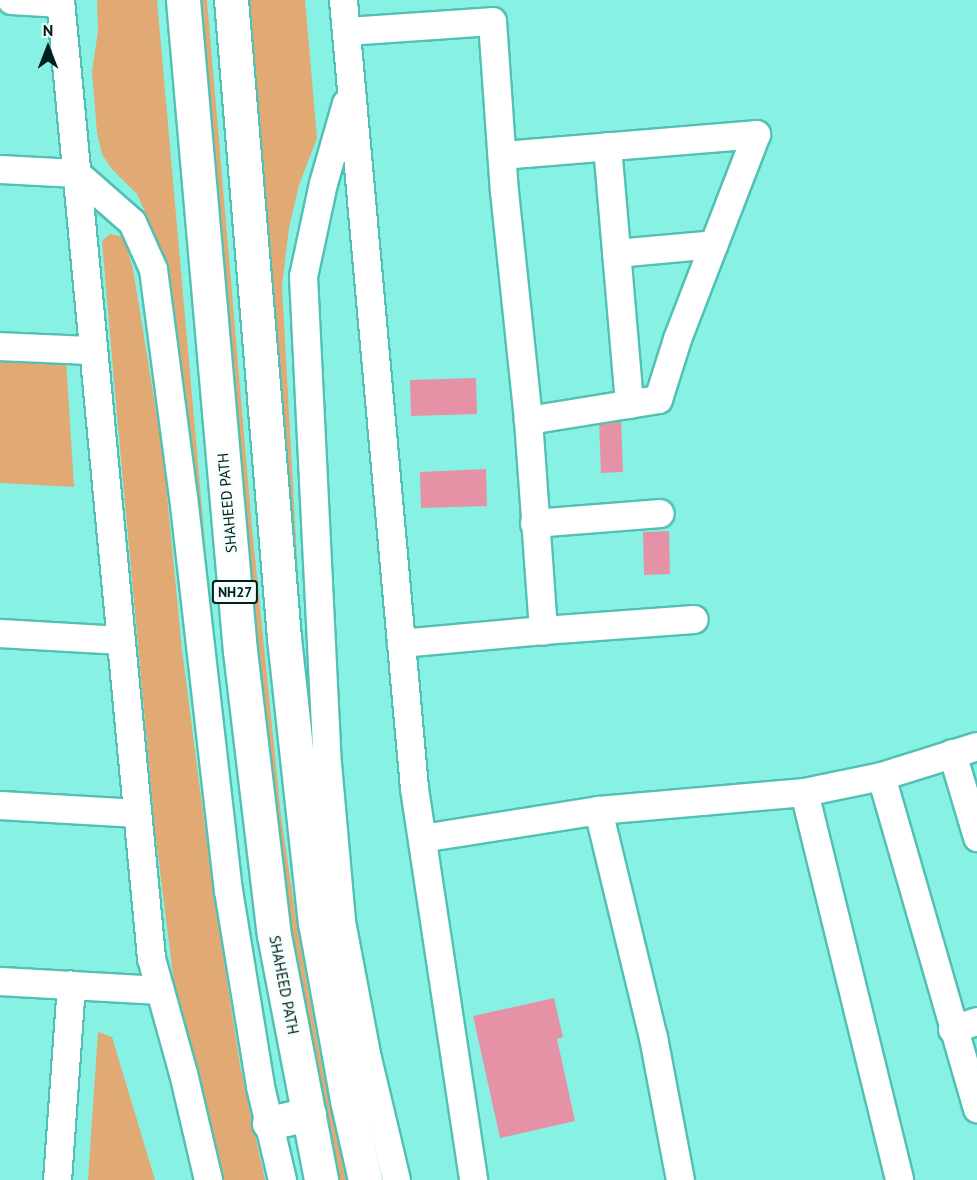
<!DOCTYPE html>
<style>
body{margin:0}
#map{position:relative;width:977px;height:1180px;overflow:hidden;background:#87f2e4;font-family:"PT Sans",sans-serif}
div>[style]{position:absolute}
.green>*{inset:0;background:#e1a973}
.building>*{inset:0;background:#e592a6}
.roads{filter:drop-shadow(2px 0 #52c0b3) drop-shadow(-2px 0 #52c0b3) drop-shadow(0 2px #52c0b3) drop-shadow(0 -2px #52c0b3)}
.minor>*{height:27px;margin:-13.5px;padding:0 13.5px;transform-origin:13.5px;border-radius:13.5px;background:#fff}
.highway>*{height:33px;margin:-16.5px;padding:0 16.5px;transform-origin:16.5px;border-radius:16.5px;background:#fff}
span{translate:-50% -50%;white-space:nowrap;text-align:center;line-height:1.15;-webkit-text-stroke:6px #f6fffd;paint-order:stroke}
.shield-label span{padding:2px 4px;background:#f6fffd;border:2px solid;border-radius:4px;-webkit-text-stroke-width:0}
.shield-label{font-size:14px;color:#00201c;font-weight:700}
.street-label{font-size:15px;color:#00201c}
.north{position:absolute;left:18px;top:18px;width:60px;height:60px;-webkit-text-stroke:4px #f6fffd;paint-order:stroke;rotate:0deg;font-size:16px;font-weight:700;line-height:24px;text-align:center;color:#00201c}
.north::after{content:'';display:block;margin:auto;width:21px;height:27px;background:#00201c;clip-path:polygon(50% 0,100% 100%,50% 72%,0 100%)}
</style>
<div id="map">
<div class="green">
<i style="clip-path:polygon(97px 0,157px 0,235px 882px,158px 253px,148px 218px,137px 194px,111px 168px,102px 154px,97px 133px,92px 71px,98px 31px)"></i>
<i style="clip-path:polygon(189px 0,207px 0,252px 528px,281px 816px,298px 932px,323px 1072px,346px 1180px,327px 1180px,282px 932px)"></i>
<i style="clip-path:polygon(237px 0,305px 0,317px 138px,299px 185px,289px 228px,282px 286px,306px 723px)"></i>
<i style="clip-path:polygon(110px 234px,124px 237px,133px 269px,163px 454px,182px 650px,212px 882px,240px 1065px,265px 1180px,220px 1180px,177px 1007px,155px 831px,116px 404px,102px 241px)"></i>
<i style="clip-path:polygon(0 356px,66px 360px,74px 487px,0 483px)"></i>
<i style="clip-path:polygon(98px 1032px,112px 1037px,155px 1180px,88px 1180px)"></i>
</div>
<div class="building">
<i style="clip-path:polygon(476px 378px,477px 414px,411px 416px,410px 380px)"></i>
<i style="clip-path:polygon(621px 420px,623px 472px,601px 473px,599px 421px)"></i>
<i style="clip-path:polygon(486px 469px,487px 506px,421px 508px,420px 472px)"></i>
<i style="clip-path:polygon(669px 531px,670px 574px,644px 575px,643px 532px)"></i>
<i style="clip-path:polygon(554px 998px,563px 1037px,557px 1039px,575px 1121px,500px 1138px,473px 1016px)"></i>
</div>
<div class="roads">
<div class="minor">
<i style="left:11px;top:0;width:49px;rotate:3.5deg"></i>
<i style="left:60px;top:0;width:962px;rotate:84.57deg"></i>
<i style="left:151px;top:958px;width:119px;rotate:74.5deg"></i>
<i style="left:183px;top:1073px;width:110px;rotate:76.8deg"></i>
<i style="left:343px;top:0;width:791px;rotate:84.85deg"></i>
<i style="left:414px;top:788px;width:396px;rotate:81.4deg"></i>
<i style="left:346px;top:31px;width:146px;rotate:-3.9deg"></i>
<i style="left:492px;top:21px;width:170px;rotate:86deg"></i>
<i style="left:504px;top:191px;width:230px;rotate:84deg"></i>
<i style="left:528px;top:420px;width:211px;rotate:85.9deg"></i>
<i style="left:543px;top:630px;width:143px;rotate:174.8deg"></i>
<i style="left:346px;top:103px;width:83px;rotate:106deg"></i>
<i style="left:323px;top:183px;width:95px;rotate:102.1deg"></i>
<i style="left:303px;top:276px;width:477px;rotate:87.2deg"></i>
<i style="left:326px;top:752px;width:170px;rotate:84.9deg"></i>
<i style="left:341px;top:921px;width:139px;rotate:79.3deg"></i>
<i style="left:367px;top:1058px;width:125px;rotate:76.6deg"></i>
<i style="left:607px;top:146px;width:259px;rotate:85.1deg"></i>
<i style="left:502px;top:155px;width:255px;rotate:-4.7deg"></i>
<i style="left:756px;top:134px;width:220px;rotate:111.1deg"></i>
<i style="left:677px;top:339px;width:63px;rotate:107.6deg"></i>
<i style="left:658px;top:399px;width:132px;rotate:170.8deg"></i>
<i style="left:0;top:169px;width:76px;rotate:3deg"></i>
<i style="left:76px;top:173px;width:74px;rotate:41.2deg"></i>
<i style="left:132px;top:222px;width:51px;rotate:65.9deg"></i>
<i style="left:153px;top:269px;width:229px;rotate:82.5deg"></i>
<i style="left:183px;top:496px;width:397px;rotate:83.5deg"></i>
<i style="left:228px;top:890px;width:199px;rotate:80.7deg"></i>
<i style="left:260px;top:1086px;width:97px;rotate:76.8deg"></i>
<i style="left:616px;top:253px;width:98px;rotate:-5.2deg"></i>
<i style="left:0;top:346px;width:93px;rotate:2.5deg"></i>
<i style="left:534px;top:523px;width:126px;rotate:-4.5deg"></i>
<i style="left:543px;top:630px;width:151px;rotate:-4.2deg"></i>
<i style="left:0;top:633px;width:121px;rotate:3.3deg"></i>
<i style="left:977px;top:746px;width:101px;rotate:162.6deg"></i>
<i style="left:881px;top:776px;width:346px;rotate:73.9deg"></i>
<i style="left:952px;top:753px;width:88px;rotate:73.4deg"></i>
<i style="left:804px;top:792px;width:399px;rotate:76.2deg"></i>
<i style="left:0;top:805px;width:137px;rotate:3.3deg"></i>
<i style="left:598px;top:810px;width:234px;rotate:76.4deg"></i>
<i style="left:653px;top:1037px;width:146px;rotate:79.3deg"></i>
<i style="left:422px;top:838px;width:178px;rotate:-9deg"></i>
<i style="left:598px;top:810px;width:207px;rotate:-5deg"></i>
<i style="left:804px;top:792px;width:79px;rotate:-11.7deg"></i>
<i style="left:0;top:981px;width:160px;rotate:3.2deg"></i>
<i style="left:952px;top:1029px;width:26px;rotate:-18deg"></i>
<i style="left:57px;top:1180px;width:196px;rotate:-85.9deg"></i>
</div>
<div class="highway">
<i style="left:183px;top:0;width:653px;rotate:85deg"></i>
<i style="left:240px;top:651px;width:286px;rotate:83.2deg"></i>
<i style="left:274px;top:935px;width:249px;rotate:79.1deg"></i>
<i style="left:231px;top:0;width:640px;rotate:85.25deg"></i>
<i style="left:284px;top:638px;width:286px;rotate:83.8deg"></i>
<i style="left:315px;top:922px;width:181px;rotate:79.8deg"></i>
<i style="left:347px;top:1100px;width:82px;rotate:77.3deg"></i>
<i style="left:269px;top:1123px;width:41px;rotate:-12.7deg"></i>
</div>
</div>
<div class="shield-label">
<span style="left:235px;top:592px">NH27</span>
</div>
<div class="street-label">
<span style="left:227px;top:503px;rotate:-95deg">SHAHEED PATH</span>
<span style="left:284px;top:985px;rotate:79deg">SHAHEED PATH</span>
</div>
<div class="north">N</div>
</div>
